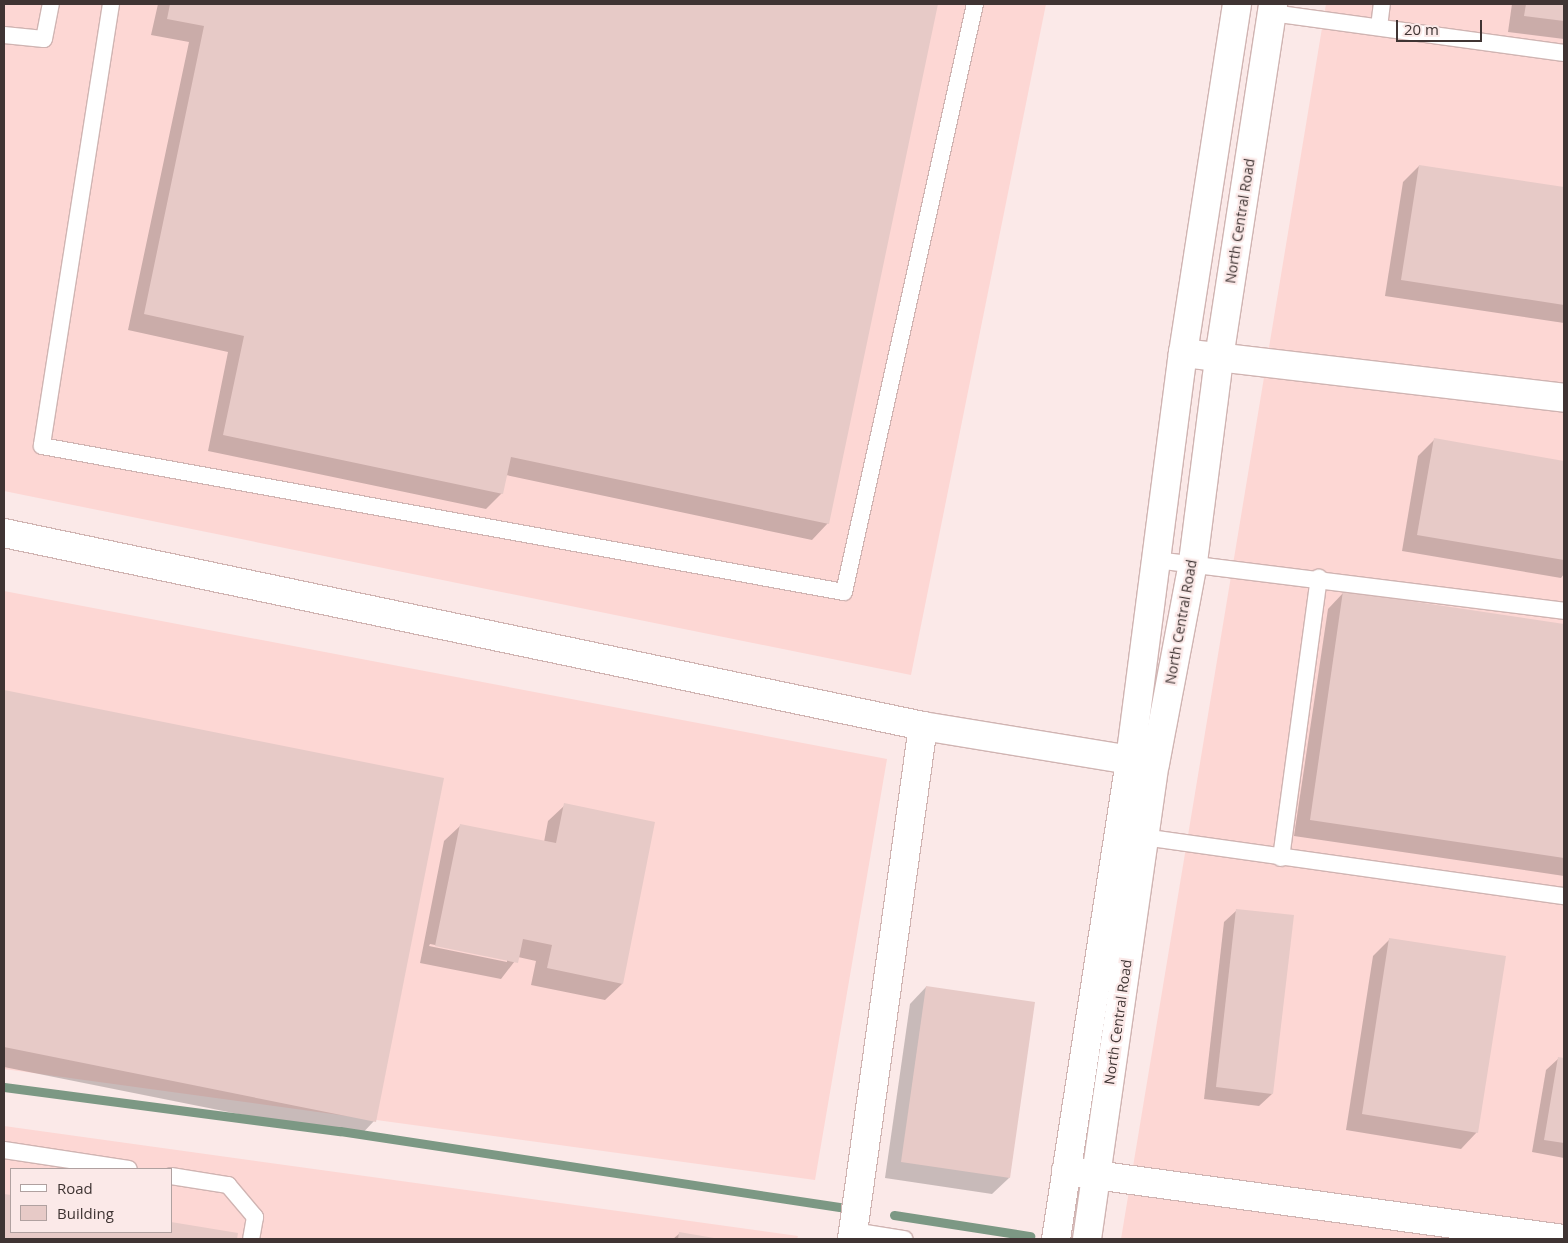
<!DOCTYPE html>
<style>
body{margin:0}
#map{position:relative;width:1568px;height:1243px;overflow:hidden;background:#fbe9e8;font-family:"Open Sans",sans-serif}
div>[style]{position:absolute}
.built>*{inset:0;background:#fdd7d4}
.shadow>*{inset:0;background:#0003}
.stream>*{height:9px;margin:-4.5px;padding:0 4.5px;transform-origin:4.5px;border-radius:4.5px;background:#7c9884}
.building>*{inset:0;background:#e7cac7}
.roads{filter:drop-shadow(1px 0 #d0b4b2) drop-shadow(-1px 0 #d0b4b2) drop-shadow(0 1px #d0b4b2) drop-shadow(0 -1px #d0b4b2)}
.service>*{height:16px;margin:-8px;padding:0 8px;transform-origin:8px;border-radius:8px;background:#fff}
.minor>*{height:28px;margin:-14px;padding:0 14px;transform-origin:14px;border-radius:14px;background:#fff}
.secondary>*{height:28px;margin:-14px;padding:0 14px;transform-origin:14px;border-radius:14px;background:#fff}
span{translate:-50% -50%;white-space:nowrap;text-align:center;line-height:1.15;-webkit-text-stroke:4.5px #fbe9e8;paint-order:stroke}
.street-label{font-size:14px;color:#3f3433}
.frame{position:absolute;inset:0;border:5px solid #3f3433;pointer-events:none}
.legend{position:absolute;left:10px;top:1168px;width:162px;height:65px;box-sizing:border-box;background:#fbe9e8;border:1px solid #b0a1a0;margin:0;padding:6px 9px;list-style:none;font-size:15px;color:#3f3433}
.legend li{display:flex;align-items:center;gap:10px;height:25px}
.legend b{width:25px;border:1px solid #b0a1a0}
.scale{position:absolute;left:1396px;top:20px;width:86px;height:22px;box-sizing:border-box;border:2px solid #3f3433;border-top:0;padding-left:6px;font-size:15px;line-height:18px;white-space:nowrap;color:#3f3433;-webkit-text-stroke:4px #fbe9e8;paint-order:stroke}
</style>
<div id="map">
<div class="built">
<i style="clip-path:polygon(4px 4px,1046px 4px,911px 675px,4px 491px)"></i>
<i style="clip-path:polygon(1326px 4px,1564px 4px,1564px 1239px,1121px 1239px)"></i>
<i style="clip-path:polygon(4px 591px,887px 759px,815px 1180px,4px 1069px)"></i>
<i style="clip-path:polygon(evenodd,4px 1126px,798px 1236px,797px 1239px,4px 1239px,4px 1126px,11px 1169px,171px 1169px,171px 1232px,11px 1232px,11px 1169px)"></i>
</div>
<div class="shadow">
<i style="clip-path:polygon(158px 4px,937px 4px,828px 523px,812px 540px,506px 475px,502px 493px,486px 509px,208px 451px,228px 352px,128px 330px,189px 42px,151px 35px)"></i>
<i style="clip-path:polygon(1512px 4px,1564px 4px,1564px 39px,1508px 32px)"></i>
<i style="clip-path:polygon(1419px 166px,1564px 188px,1564px 323px,1385px 296px,1403px 182px)"></i>
<i style="clip-path:polygon(1434px 440px,1564px 462px,1564px 574px,1561px 578px,1402px 551px,1418px 456px)"></i>
<i style="clip-path:polygon(1344px 592px,1564px 625px,1564px 876px,1294px 836px,1328px 609px)"></i>
<i style="clip-path:polygon(4px 691px,442px 779px,374px 1121px,358px 1138px,4px 1067px)"></i>
<i style="clip-path:polygon(evenodd,565px 805px,622px 984px,605px 1000px,531px 985px,536px 961px,518px 957px,501px 979px,420px 963px,444px 841px,461px 825px,544px 842px,548px 821px,565px 805px,430px 944px,507px 959px,507px 962px,429px 946px,430px 944px)"></i>
<i style="clip-path:polygon(1237px 910px,1272px 1094px,1259px 1106px,1204px 1099px,1224px 922px)"></i>
<i style="clip-path:polygon(1390px 939px,1477px 1132px,1461px 1149px,1346px 1130px,1373px 956px)"></i>
<i style="clip-path:polygon(926px 987px,1009px 1178px,992px 1194px,885px 1178px,910px 1004px)"></i>
<i style="clip-path:polygon(1559px 1058px,1564px 1059px,1564px 1158px,1532px 1152px,1546px 1070px)"></i>
<i style="clip-path:polygon(4px 1195px,11px 1197px,11px 1232px,237px 1234px,236px 1239px,4px 1239px)"></i>
<i style="clip-path:polygon(680px 1233px,712px 1239px,673px 1239px)"></i>
</div>
<div class="stream">
<i style="left:4px;top:1087px;width:339px;rotate:7.5deg"></i>
<i style="left:340px;top:1131px;width:505px;rotate:8.66deg"></i>
<i style="left:894px;top:1215px;width:138px;rotate:8.8deg"></i>
</div>
<div class="building">
<i style="clip-path:polygon(170px 4px,938px 4px,829px 524px,511px 457px,503px 494px,223px 435px,244px 336px,144px 314px,204px 26px,167px 19px)"></i>
<i style="clip-path:polygon(1526px 4px,1564px 4px,1564px 21px,1524px 16px)"></i>
<i style="clip-path:polygon(1419px 165px,1564px 187px,1564px 305px,1401px 280px)"></i>
<i style="clip-path:polygon(1434px 438px,1564px 461px,1564px 560px,1417px 535px)"></i>
<i style="clip-path:polygon(1343px 591px,1564px 624px,1564px 858px,1310px 820px)"></i>
<i style="clip-path:polygon(4px 690px,444px 778px,376px 1122px,4px 1047px)"></i>
<i style="clip-path:polygon(564px 803px,655px 822px,623px 984px,547px 968px,552px 945px,523px 939px,518px 963px,435px 946px,460px 824px,556px 843px)"></i>
<i style="clip-path:polygon(1236px 909px,1294px 915px,1273px 1094px,1216px 1087px)"></i>
<i style="clip-path:polygon(1389px 938px,1506px 956px,1478px 1133px,1362px 1114px)"></i>
<i style="clip-path:polygon(926px 986px,1035px 1002px,1010px 1178px,901px 1162px)"></i>
<i style="clip-path:polygon(1558px 1057px,1564px 1058px,1564px 1143px,1544px 1140px)"></i>
<i style="clip-path:polygon(4px 1194px,11px 1195px,11px 1232px,171px 1232px,171px 1222px,238px 1233px,237px 1239px,4px 1239px)"></i>
<i style="clip-path:polygon(679px 1232px,714px 1238px,714px 1239px,678px 1239px)"></i>
</div>
<div class="roads">
<div class="service">
<i style="left:111px;top:4px;width:447px;rotate:98.9deg"></i>
<i style="left:42px;top:446px;width:815px;rotate:10.32deg"></i>
<i style="left:844px;top:592px;width:602px;rotate:-77.44deg"></i>
<i style="left:1272px;top:13px;width:295px;rotate:7.8deg"></i>
<i style="left:1379px;top:27px;width:23px;rotate:-83deg"></i>
<i style="left:4px;top:35px;width:40px;rotate:5.7deg"></i>
<i style="left:44px;top:39px;width:36px;rotate:-79deg"></i>
<i style="left:1156px;top:560px;width:411px;rotate:7.1deg"></i>
<i style="left:1136px;top:836px;width:432px;rotate:8deg"></i>
<i style="left:1281px;top:858px;width:283px;rotate:-82.3deg"></i>
<i style="left:4px;top:1150px;width:126px;rotate:8.6deg"></i>
<i style="left:171px;top:1176px;width:58px;rotate:9deg"></i>
<i style="left:228px;top:1185px;width:42px;rotate:49.8deg"></i>
<i style="left:255px;top:1217px;width:22px;rotate:100deg"></i>
<i style="left:853px;top:1231px;width:52px;rotate:8.9deg"></i>
</div>
<div class="minor">
<i style="left:1183px;top:353px;width:384px;rotate:6.7deg"></i>
<i style="left:4px;top:533px;width:939px;rotate:11.86deg"></i>
<i style="left:923px;top:726px;width:234px;rotate:9.3deg"></i>
<i style="left:1066px;top:1171px;width:503px;rotate:7.78deg"></i>
<i style="left:852px;top:1239px;width:518px;rotate:-82.12deg"></i>
</div>
<div class="secondary">
<i style="left:1056px;top:1239px;width:485px;rotate:-81.2deg"></i>
<i style="left:1130px;top:760px;width:410px;rotate:-82.6deg"></i>
<i style="left:1183px;top:353px;width:353px;rotate:-81.2deg"></i>
<i style="left:1087px;top:1239px;width:480px;rotate:-81.9deg"></i>
<i style="left:1155px;top:764px;width:206px;rotate:-79.3deg"></i>
<i style="left:1193px;top:562px;width:206px;rotate:-82.7deg"></i>
<i style="left:1219px;top:358px;width:358px;rotate:-81.3deg"></i>
</div>
</div>
<div class="street-label">
<span style="left:1240px;top:221px;rotate:-81deg">North Central Road</span>
<span style="left:1181px;top:622px;rotate:-80deg">North Central Road</span>
<span style="left:1118px;top:1022px;rotate:-82deg">North Central Road</span>
</div>
<div class="frame"></div>
<ul class="legend">
<li><b style="height:6px;background:#fff"></b>Road</li>
<li><b style="height:14px;background:#e7cac7"></b>Building</li>
</ul>
<div class="scale">20 m</div>
</div>
